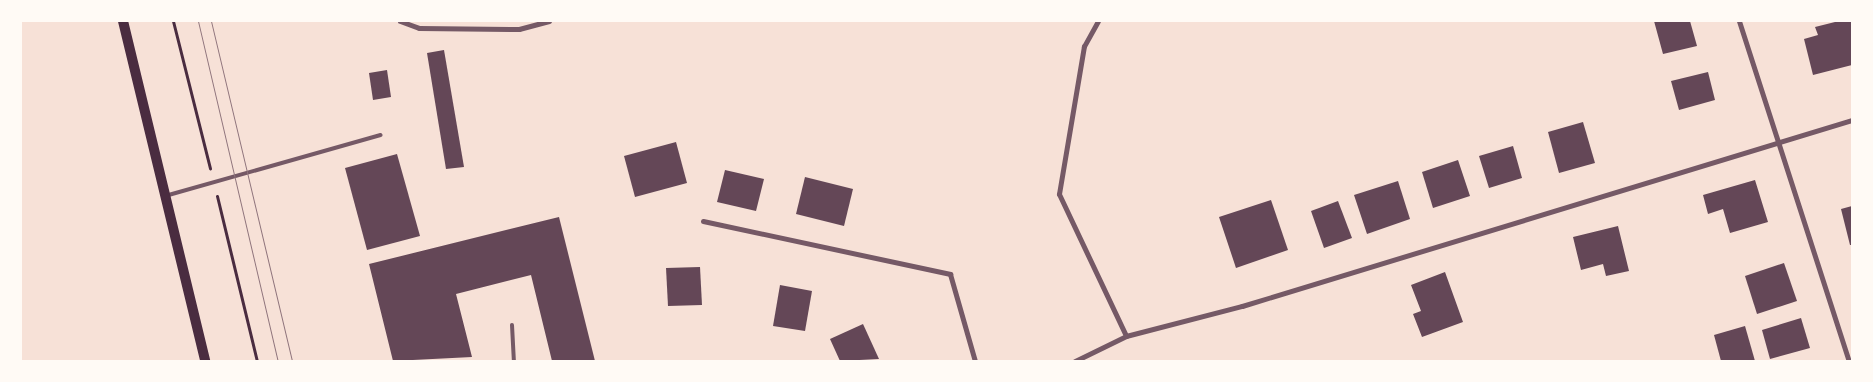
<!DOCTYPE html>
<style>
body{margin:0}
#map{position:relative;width:1873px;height:382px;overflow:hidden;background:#f7e1d7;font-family:"Fira Sans Condensed",sans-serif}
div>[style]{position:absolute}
.building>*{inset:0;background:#644757}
.path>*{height:3px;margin:-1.5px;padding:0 1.5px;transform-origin:1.5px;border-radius:1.5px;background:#4a2c40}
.service>*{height:4px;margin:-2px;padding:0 2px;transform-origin:2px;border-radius:2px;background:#755966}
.minor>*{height:5px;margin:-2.5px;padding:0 2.5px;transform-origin:2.5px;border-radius:2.5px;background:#755966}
.secondary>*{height:10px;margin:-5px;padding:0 5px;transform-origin:5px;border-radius:5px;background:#4a2c40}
.tram>*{height:1px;margin:-0.5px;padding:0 0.5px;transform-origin:0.5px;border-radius:0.5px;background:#8f747c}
span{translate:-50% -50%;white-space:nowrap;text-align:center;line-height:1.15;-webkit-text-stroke:5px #fffaf5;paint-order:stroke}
.frame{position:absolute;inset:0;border:22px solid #fffaf5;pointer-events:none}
</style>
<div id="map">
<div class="building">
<i style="clip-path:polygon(1654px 21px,1690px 21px,1697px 46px,1663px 54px)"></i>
<i style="clip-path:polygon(1839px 21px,1852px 21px,1852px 65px,1813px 75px,1804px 39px,1818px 35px,1815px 27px)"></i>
<i style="clip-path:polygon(444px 50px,464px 167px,446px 169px,427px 53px)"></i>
<i style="clip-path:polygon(387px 70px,391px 97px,373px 100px,369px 73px)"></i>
<i style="clip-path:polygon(1708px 72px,1715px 100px,1679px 110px,1671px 81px)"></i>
<i style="clip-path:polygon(1583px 122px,1595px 163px,1559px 173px,1548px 132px)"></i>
<i style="clip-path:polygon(676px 142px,687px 183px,635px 197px,624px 156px)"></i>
<i style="clip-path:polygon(1513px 146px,1522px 178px,1489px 188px,1479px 156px)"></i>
<i style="clip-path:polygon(397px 154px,420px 236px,367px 250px,345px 168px)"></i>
<i style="clip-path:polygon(1458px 160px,1470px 196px,1433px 208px,1422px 172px)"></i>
<i style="clip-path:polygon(725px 170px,764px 179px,756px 211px,717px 202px)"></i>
<i style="clip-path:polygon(805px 177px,853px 189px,844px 226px,796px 214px)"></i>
<i style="clip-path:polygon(1755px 180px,1768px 222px,1730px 233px,1723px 209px,1708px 214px,1703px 195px)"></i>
<i style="clip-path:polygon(1398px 181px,1410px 219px,1367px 234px,1354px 195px)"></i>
<i style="clip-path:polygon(1271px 200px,1288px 250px,1236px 268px,1219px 217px)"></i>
<i style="clip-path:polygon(1338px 201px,1352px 238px,1324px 248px,1311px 211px)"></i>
<i style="clip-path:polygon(1852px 206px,1852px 245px,1850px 245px,1841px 209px)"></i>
<i style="clip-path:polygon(559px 217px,595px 361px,552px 361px,531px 275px,456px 294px,472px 357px,393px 361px,369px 264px)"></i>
<i style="clip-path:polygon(1618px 226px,1629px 271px,1606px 276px,1603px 264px,1581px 270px,1573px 237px)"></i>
<i style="clip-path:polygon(1784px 263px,1797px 301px,1757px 314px,1745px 276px)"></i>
<i style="clip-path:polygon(700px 267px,702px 305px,668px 306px,666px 268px)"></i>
<i style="clip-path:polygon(1445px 272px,1463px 322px,1422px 337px,1413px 314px,1421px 311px,1411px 285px)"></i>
<i style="clip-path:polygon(780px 285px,812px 291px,805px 331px,773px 326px)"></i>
<i style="clip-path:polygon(1801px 318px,1810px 348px,1770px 359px,1762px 330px)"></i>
<i style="clip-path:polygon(863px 324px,879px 359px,840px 361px,830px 339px)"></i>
<i style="clip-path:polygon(1745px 326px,1755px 361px,1721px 361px,1714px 335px)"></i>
</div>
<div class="path">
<i style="left:173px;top:21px;width:152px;rotate:75.9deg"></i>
<i style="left:217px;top:196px;width:170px;rotate:76.4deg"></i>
</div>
<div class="service">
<i style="left:165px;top:196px;width:224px;rotate:-15.8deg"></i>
<i style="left:512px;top:325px;width:36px;rotate:87deg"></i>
</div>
<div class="minor">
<i style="left:400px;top:21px;width:20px;rotate:20deg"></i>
<i style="left:419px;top:28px;width:100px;rotate:0.6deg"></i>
<i style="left:519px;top:29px;width:31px;rotate:-15deg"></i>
<i style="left:1098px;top:21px;width:29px;rotate:119deg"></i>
<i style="left:1084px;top:46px;width:150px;rotate:99.6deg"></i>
<i style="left:1059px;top:194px;width:157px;rotate:64.7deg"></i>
<i style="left:1739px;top:21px;width:357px;rotate:72.1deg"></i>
<i style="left:703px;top:221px;width:253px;rotate:12.1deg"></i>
<i style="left:950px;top:274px;width:91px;rotate:74deg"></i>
<i style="left:1075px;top:361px;width:57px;rotate:-26.1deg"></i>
<i style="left:1126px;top:336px;width:120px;rotate:-14.5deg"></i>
<i style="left:1242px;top:306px;width:638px;rotate:-16.96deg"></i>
</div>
<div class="secondary">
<i style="left:123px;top:21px;width:350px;rotate:76.4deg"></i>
</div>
<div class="tram">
<i style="left:198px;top:21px;width:349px;rotate:76.8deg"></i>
<i style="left:211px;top:21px;width:350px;rotate:76.6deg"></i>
</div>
<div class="frame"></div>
</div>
